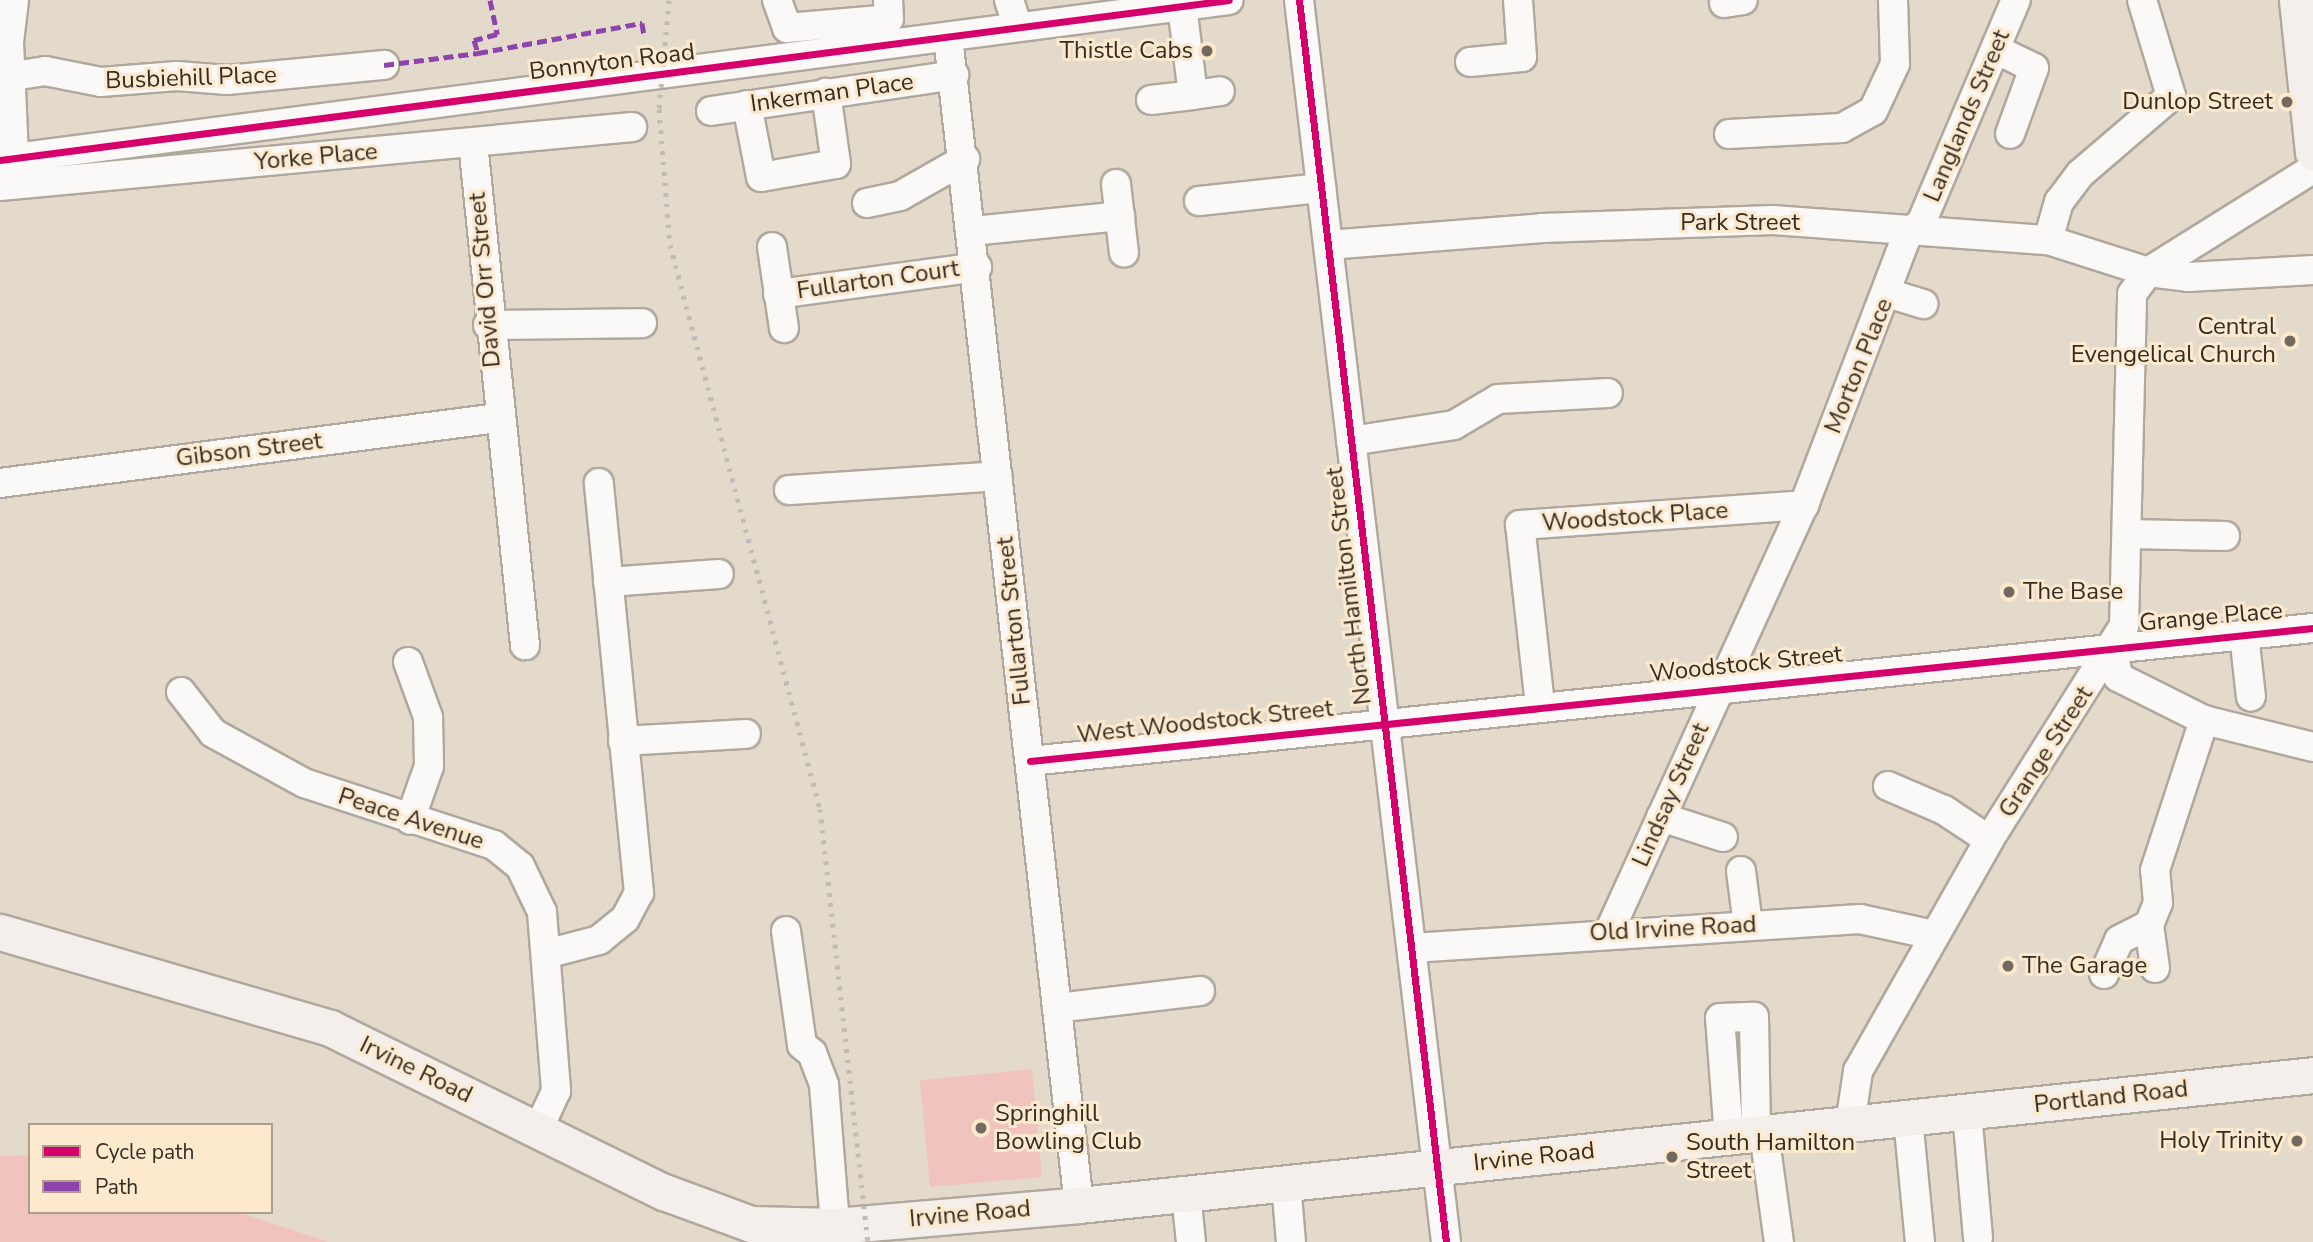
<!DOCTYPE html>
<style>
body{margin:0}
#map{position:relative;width:2313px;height:1242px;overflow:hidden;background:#e4dacc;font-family:"Nunito Sans",sans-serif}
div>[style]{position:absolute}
.green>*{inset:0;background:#f0c4bd}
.roads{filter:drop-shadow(2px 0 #b0a89d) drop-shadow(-2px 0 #b0a89d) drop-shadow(0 2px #b0a89d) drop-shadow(0 -2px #b0a89d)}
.minor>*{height:28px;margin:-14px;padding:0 14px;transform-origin:14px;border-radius:14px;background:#fbf9f7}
.major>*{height:35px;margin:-17.5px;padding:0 17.5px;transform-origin:17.5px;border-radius:17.5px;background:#f4efeb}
.rail>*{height:5px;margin-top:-2.5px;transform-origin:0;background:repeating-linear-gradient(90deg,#bebbb8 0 3.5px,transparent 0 10.5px)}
.quiet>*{height:5px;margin-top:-2.5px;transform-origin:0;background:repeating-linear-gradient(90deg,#8e44ad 0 10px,transparent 0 15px)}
.cycleway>*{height:7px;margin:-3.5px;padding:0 3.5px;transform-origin:3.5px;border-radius:3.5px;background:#d6006c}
.dots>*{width:19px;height:19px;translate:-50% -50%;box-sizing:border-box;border:4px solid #fce9ce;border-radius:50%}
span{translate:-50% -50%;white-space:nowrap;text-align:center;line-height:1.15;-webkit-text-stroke:6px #fce9ce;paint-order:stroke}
.poi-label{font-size:24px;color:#342d23}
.right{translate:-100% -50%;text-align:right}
.left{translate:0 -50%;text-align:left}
.street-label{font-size:24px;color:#342d23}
.legend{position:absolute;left:28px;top:1123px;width:245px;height:91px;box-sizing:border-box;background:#fce9ce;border:2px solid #ac9e8a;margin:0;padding:9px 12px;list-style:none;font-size:21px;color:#342d23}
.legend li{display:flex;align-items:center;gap:14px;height:35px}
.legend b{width:35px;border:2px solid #ac9e8a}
</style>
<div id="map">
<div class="green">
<i style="clip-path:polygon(1032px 1069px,1042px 1177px,930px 1187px,920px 1080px)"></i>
<i style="clip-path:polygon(30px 1155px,30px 1212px,238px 1212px,329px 1242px,0 1242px,0 1156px)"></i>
</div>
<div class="roads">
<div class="minor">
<i style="left:777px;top:0;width:30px;rotate:70deg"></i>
<i style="left:787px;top:28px;width:102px;rotate:-5deg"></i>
<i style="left:889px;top:19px;width:19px;rotate:-93deg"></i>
<i style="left:1009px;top:0;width:26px;rotate:72deg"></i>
<i style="left:1299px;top:0;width:1251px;rotate:83.25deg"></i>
<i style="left:1724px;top:3px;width:19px;rotate:-9deg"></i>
<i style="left:948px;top:37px;width:1175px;rotate:83.6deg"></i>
<i style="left:1997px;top:50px;width:41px;rotate:25.9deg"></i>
<i style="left:2034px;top:68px;width:70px;rotate:110deg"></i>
<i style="left:1470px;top:62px;width:52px;rotate:-5.5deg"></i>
<i style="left:1522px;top:57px;width:57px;rotate:-94deg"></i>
<i style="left:0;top:78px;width:46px;rotate:-8.8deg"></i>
<i style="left:45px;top:71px;width:57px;rotate:11.1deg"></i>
<i style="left:101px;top:82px;width:76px;rotate:-4.5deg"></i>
<i style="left:177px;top:76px;width:50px;rotate:4.6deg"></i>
<i style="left:227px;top:80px;width:158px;rotate:-5.5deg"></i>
<i style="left:1193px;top:95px;width:27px;rotate:-8deg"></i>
<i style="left:1151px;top:100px;width:42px;rotate:-6.8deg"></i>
<i style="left:1193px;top:95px;width:90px;rotate:-97deg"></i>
<i style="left:747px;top:105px;width:73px;rotate:79deg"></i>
<i style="left:761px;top:177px;width:76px;rotate:-9.8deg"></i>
<i style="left:836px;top:164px;width:72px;rotate:-98deg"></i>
<i style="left:711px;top:111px;width:246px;rotate:-8.4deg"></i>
<i style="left:1729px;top:134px;width:113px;rotate:-3deg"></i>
<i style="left:1842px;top:128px;width:35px;rotate:-29deg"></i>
<i style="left:1873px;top:111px;width:52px;rotate:-64.9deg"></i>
<i style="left:1895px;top:64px;width:64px;rotate:-91.8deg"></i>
<i style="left:473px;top:143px;width:505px;rotate:84.09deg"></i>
<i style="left:14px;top:157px;width:115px;rotate:-92.5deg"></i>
<i style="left:9px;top:42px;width:42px;rotate:-83.2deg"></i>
<i style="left:0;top:160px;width:1239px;rotate:-7.42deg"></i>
<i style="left:1116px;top:184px;width:69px;rotate:83.4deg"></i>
<i style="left:0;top:186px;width:635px;rotate:-5.33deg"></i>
<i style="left:1199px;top:201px;width:123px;rotate:-6.1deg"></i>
<i style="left:867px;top:203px;width:34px;rotate:-12deg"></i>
<i style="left:900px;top:196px;width:75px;rotate:-29.6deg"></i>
<i style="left:973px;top:231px;width:148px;rotate:-5.8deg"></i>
<i style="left:2048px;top:240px;width:40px;rotate:-74deg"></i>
<i style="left:2059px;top:202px;width:35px;rotate:-53deg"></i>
<i style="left:2080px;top:174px;width:120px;rotate:-40.6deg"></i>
<i style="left:2171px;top:96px;width:100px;rotate:-106.8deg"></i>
<i style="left:1328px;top:245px;width:215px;rotate:-4.5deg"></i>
<i style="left:1542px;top:228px;width:231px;rotate:-2deg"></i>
<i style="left:1773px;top:220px;width:276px;rotate:4.2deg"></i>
<i style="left:2048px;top:240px;width:105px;rotate:17.7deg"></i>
<i style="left:2148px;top:272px;width:40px;rotate:7.1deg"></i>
<i style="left:2188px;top:277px;width:125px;rotate:-3.2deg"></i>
<i style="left:772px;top:247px;width:82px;rotate:81.6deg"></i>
<i style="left:1887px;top:293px;width:38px;rotate:17deg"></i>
<i style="left:778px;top:294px;width:201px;rotate:-7.7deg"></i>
<i style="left:488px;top:325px;width:154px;rotate:-0.7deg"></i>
<i style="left:1351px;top:441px;width:104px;rotate:-8.8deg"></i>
<i style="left:1454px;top:425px;width:51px;rotate:-30.6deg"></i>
<i style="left:1498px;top:399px;width:110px;rotate:-3.1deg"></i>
<i style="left:0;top:483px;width:502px;rotate:-7.44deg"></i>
<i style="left:789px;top:490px;width:209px;rotate:-3.8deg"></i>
<i style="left:2128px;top:534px;width:97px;rotate:1.2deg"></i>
<i style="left:608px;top:582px;width:111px;rotate:-4.1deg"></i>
<i style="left:2244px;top:634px;width:63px;rotate:83.7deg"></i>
<i style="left:2112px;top:645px;width:33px;rotate:79deg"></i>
<i style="left:2118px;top:677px;width:96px;rotate:26.6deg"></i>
<i style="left:2204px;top:720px;width:112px;rotate:13.9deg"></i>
<i style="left:408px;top:662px;width:59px;rotate:70deg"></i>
<i style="left:428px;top:717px;width:49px;rotate:88.8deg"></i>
<i style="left:429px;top:766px;width:57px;rotate:109.4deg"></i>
<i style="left:181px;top:692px;width:52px;rotate:52deg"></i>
<i style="left:213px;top:733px;width:104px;rotate:28.8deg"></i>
<i style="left:304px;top:783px;width:200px;rotate:18.1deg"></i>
<i style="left:494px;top:845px;width:33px;rotate:39deg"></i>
<i style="left:520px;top:866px;width:51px;rotate:64.4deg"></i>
<i style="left:542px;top:912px;width:180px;rotate:85.5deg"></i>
<i style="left:556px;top:1091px;width:43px;rotate:114.8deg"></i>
<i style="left:1540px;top:705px;width:181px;rotate:-96.3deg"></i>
<i style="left:1520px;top:525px;width:285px;rotate:-4deg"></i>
<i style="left:623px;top:741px;width:123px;rotate:-3.3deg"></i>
<i style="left:1030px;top:761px;width:1290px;rotate:-5.92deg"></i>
<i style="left:1888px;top:786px;width:61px;rotate:23.2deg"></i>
<i style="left:1944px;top:810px;width:54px;rotate:33.7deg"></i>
<i style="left:1661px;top:817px;width:65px;rotate:17.9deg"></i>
<i style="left:1741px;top:871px;width:54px;rotate:82.6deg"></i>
<i style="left:786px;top:931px;width:115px;rotate:82deg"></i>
<i style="left:802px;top:1045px;width:13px;rotate:39deg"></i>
<i style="left:812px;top:1053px;width:34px;rotate:69deg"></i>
<i style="left:824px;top:1085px;width:141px;rotate:85.5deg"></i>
<i style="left:1609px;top:932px;width:469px;rotate:-65.5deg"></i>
<i style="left:1804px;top:505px;width:286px;rotate:-69.1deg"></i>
<i style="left:1906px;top:238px;width:23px;rotate:-47deg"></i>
<i style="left:1922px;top:221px;width:240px;rotate:-67deg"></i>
<i style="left:1412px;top:948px;width:449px;rotate:-3.7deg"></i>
<i style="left:1860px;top:919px;width:76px;rotate:12.2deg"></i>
<i style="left:546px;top:954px;width:55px;rotate:-14.8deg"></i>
<i style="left:599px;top:940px;width:33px;rotate:-39deg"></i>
<i style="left:625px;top:919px;width:30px;rotate:-62deg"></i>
<i style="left:639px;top:893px;width:412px;rotate:-95.6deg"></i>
<i style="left:2155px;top:968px;width:43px;rotate:-97.9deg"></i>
<i style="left:2149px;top:925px;width:24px;rotate:-68deg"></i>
<i style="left:2158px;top:903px;width:33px;rotate:-95deg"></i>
<i style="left:2155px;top:870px;width:158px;rotate:-71.9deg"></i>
<i style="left:2104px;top:974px;width:37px;rotate:-66deg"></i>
<i style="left:2119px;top:940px;width:34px;rotate:-27deg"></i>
<i style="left:1057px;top:1008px;width:144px;rotate:-6.8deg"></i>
<i style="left:1967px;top:1112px;width:126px;rotate:85deg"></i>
<i style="left:1908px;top:1118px;width:125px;rotate:84.5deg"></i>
<i style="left:1850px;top:1124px;width:54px;rotate:-81.4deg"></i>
<i style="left:1858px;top:1071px;width:266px;rotate:-60.4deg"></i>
<i style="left:1989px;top:840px;width:253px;rotate:-57.8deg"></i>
<i style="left:2124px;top:626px;width:332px;rotate:-88.6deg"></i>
<i style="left:2132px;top:294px;width:27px;rotate:-54deg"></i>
<i style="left:2148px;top:272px;width:195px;rotate:-32deg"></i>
<i style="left:1764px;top:1133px;width:110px;rotate:82.2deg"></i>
<i style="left:1729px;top:1137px;width:119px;rotate:-94.3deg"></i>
<i style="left:1720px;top:1018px;width:34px;rotate:-2deg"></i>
<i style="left:1754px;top:1017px;width:117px;rotate:89deg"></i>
<i style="left:1286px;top:1183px;width:59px;rotate:85.2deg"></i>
<i style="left:1186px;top:1194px;width:48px;rotate:84.1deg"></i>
</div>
<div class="major">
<i style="left:2297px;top:0;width:153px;rotate:84deg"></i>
<i style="left:0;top:932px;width:344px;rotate:16.2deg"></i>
<i style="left:330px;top:1028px;width:372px;rotate:26.2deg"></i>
<i style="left:664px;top:1192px;width:93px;rotate:20.2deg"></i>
<i style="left:751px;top:1224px;width:84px;rotate:1.4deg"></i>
<i style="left:835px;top:1226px;width:245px;rotate:-4.9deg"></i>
<i style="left:1079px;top:1205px;width:1241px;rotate:-6.01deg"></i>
</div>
</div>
<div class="rail">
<i style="left:669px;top:0;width:109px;rotate:95.2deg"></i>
<i style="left:659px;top:109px;width:136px;rotate:85.4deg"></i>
<i style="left:670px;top:245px;width:584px;rotate:75.11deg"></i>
<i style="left:820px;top:809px;width:436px;rotate:83.7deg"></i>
</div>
<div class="quiet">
<i style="left:490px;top:0;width:35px;rotate:78deg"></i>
<i style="left:497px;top:34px;width:24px;rotate:165deg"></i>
<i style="left:474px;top:40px;width:14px;rotate:73deg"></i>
<i style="left:478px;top:53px;width:167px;rotate:-10.4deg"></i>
<i style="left:642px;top:23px;width:13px;rotate:81deg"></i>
<i style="left:384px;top:65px;width:95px;rotate:-7.3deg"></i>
</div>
<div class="cycleway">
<i style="left:1299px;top:0;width:1251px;rotate:83.25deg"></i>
<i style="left:0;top:160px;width:1239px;rotate:-7.42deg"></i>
<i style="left:1030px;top:761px;width:1290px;rotate:-5.92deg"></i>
</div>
<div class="dots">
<i style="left:1207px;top:51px;background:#726a5e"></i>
<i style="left:2287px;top:102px;background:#726a5e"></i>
<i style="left:2290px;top:341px;background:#726a5e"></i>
<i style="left:2009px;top:592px;background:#726a5e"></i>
<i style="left:2008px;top:966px;background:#726a5e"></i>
<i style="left:981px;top:1128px;background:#726a5e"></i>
<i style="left:2297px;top:1141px;background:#726a5e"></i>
<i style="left:1672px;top:1157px;background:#726a5e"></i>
</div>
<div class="poi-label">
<span class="right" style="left:1193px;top:51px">Thistle Cabs</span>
<span class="right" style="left:2273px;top:102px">Dunlop Street</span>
<span class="right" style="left:2276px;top:341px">Central<br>Evengelical Church</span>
<span class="left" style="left:2023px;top:592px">The Base</span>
<span class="left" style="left:2022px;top:966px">The Garage</span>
<span class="left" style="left:995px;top:1128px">Springhill<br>Bowling Club</span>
<span class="right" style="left:2283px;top:1141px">Holy Trinity</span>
<span class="left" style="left:1686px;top:1157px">South Hamilton<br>Street</span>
</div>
<div class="street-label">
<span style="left:612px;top:62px;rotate:-7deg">Bonnyton Road</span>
<span style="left:191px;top:78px;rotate:-2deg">Busbiehill Place</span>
<span style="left:832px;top:93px;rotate:-8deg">Inkerman Place</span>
<span style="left:1967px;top:116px;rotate:-67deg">Langlands Street</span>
<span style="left:316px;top:157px;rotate:-5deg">Yorke Place</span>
<span style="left:1740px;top:223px">Park Street</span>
<span style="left:485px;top:280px;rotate:-95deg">David Orr Street</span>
<span style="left:878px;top:280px;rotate:-8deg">Fullarton Court</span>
<span style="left:1859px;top:366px;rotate:-68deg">Morton Place</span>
<span style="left:249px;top:450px;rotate:-7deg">Gibson Street</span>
<span style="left:1635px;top:517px;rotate:-4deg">Woodstock Place</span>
<span style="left:1349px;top:586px;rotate:-97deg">North Hamilton Street</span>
<span style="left:2211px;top:617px;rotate:-5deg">Grange Place</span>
<span style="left:1014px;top:621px;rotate:-96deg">Fullarton Street</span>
<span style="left:1746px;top:664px;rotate:-6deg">Woodstock Street</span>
<span style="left:1205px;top:722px;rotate:-6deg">West Woodstock Street</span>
<span style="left:2046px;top:752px;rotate:-57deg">Grange Street</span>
<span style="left:1671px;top:795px;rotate:-66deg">Lindsay Street</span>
<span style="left:411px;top:819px;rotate:18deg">Peace Avenue</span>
<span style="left:1673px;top:929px;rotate:-3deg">Old Irvine Road</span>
<span style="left:416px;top:1070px;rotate:26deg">Irvine Road</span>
<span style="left:2111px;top:1097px;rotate:-6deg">Portland Road</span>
<span style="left:1534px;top:1157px;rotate:-6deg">Irvine Road</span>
<span style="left:970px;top:1214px;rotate:-5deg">Irvine Road</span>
</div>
<ul class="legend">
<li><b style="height:9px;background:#d6006c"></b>Cycle path</li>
<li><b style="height:9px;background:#8e44ad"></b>Path</li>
</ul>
</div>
